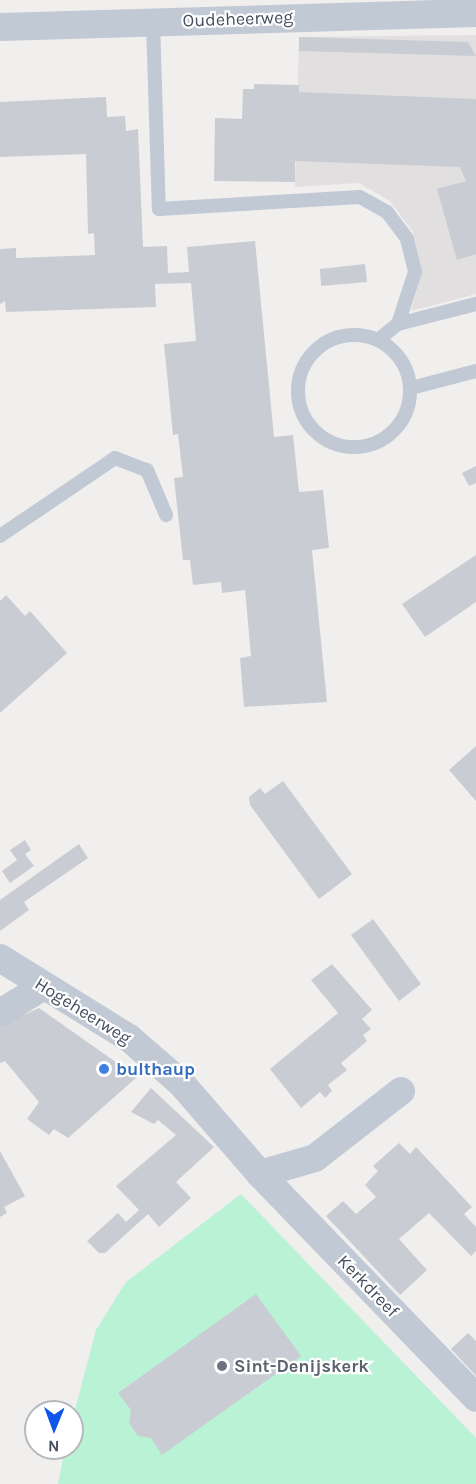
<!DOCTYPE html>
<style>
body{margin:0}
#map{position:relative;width:476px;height:1484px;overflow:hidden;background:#f1eeee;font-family:Karla,sans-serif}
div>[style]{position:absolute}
.education>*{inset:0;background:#e2dfe0}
.green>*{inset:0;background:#b9f2d5}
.building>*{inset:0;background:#caccd4}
.service>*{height:14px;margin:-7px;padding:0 7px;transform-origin:7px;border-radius:7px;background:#c0c9d4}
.service>.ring{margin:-7px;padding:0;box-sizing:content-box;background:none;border:14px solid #c0c9d4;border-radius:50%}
.minor>*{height:28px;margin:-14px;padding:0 14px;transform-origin:14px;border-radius:14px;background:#c0c9d4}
.dots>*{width:16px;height:16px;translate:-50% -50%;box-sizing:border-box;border:3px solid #fff;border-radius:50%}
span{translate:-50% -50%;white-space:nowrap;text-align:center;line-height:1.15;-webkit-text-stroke:4.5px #fff;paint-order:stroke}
.street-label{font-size:18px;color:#454f5d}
.shop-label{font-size:18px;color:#366cbe;font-weight:700}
.left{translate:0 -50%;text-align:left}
.worship-label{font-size:18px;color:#5b616d;font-weight:700}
.north{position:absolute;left:24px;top:1400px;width:60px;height:60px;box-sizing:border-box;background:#fff;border:2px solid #b5b9be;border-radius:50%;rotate:181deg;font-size:16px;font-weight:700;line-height:24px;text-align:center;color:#454f5d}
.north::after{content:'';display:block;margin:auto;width:21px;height:27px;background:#0d56ec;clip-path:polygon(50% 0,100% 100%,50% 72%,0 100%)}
</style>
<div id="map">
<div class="education">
<i style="clip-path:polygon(476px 35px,476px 294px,411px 311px,422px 271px,413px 232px,390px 201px,359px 183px,295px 187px,299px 37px)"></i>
</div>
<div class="green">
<i style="clip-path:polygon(241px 1194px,476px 1438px,476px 1484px,58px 1484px,65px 1448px,72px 1448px,72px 1421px,96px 1330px,126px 1282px)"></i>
</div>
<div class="building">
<i style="clip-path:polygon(299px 37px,468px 42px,476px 56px,299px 51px)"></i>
<i style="clip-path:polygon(254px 84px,299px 85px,299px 92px,476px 99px,476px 254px,457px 260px,437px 189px,466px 181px,460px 167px,295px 161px,295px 182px,214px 181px,215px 118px,242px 119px,243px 89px,254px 89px)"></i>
<i style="clip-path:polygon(106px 97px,107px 117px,125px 116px,126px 131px,138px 129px,143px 247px,167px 246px,168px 273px,189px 272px,187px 247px,255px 241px,274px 437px,293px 435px,299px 492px,323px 490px,329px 548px,312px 550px,327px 702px,244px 707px,240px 658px,251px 656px,245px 590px,222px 593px,221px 582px,193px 585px,190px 560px,183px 560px,174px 478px,183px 477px,178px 434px,173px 435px,164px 344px,196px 341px,191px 283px,155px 284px,156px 307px,6px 312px,5px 301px,0 304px,0 249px,16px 248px,16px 258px,95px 255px,94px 233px,88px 234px,86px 154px,0 157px,0 102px)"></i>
<i style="clip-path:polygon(365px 264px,367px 282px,321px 286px,320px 269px)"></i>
<i style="clip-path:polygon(476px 466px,476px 483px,469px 486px,462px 473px)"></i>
<i style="clip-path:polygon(476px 555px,476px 602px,425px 637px,402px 604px)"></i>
<i style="clip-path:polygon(6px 595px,25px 616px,30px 611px,67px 653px,0 713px,0 601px)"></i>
<i style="clip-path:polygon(476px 746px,476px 801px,449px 770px)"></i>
<i style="clip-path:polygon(283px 781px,352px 874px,319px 899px,250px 805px,249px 797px,260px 788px,265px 794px)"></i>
<i style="clip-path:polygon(25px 840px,31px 850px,25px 854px,34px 866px,10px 883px,2px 871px,17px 860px,10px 850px)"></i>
<i style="clip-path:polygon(79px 844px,88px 858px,24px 902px,29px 910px,0 931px,0 900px)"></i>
<i style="clip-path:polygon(373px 919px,421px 984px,399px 1001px,351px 935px)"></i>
<i style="clip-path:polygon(332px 964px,372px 1010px,362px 1019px,371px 1029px,363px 1035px,367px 1041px,341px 1063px,347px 1070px,328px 1085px,332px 1091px,325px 1098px,320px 1092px,301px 1108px,270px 1069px,338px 1013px,311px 980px)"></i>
<i style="clip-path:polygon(39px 1008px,137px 1077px,68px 1138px,54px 1129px,49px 1135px,27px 1119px,39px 1102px,5px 1061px,0 1063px,0 1026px)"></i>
<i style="clip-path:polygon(151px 1088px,214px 1147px,176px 1182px,191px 1198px,159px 1227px,148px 1214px,105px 1253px,99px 1253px,87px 1241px,118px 1213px,126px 1222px,139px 1210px,116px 1186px,176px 1135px,158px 1120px,154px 1124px,131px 1112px)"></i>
<i style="clip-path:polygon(399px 1143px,410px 1154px,416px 1147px,472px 1207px,464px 1214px,476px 1227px,476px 1251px,471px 1256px,429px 1213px,399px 1239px,427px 1270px,400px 1295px,326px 1216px,343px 1201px,356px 1214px,376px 1197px,365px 1185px,378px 1171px,373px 1166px)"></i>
<i style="clip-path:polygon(0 1151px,25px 1196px,4px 1207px,7px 1213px,0 1217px)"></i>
<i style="clip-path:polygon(256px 1294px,301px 1356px,162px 1455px,151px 1438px,138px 1436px,129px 1423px,131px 1410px,118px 1393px)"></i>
<i style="clip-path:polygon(468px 1333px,476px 1341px,476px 1376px,451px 1349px)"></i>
</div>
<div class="service">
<i style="left:153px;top:22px;width:187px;rotate:88.2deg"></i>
<i style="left:159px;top:209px;width:201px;rotate:-3.4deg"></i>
<i style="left:360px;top:197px;width:31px;rotate:29deg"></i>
<i style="left:387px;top:212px;width:34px;rotate:53deg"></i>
<i style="left:407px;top:239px;width:34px;rotate:76deg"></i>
<i style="left:415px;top:272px;width:55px;rotate:108.1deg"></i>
<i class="ring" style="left:298px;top:335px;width:98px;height:98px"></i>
<i style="left:378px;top:340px;width:26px;rotate:-39deg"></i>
<i style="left:398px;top:324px;width:81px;rotate:-14.4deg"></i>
<i style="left:411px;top:388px;width:67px;rotate:-14.7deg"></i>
<i style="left:0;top:536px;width:139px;rotate:-34.1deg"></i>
<i style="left:115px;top:458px;width:34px;rotate:21deg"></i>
<i style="left:147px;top:470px;width:49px;rotate:67.1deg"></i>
</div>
<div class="minor">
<i style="left:0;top:27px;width:476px;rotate:-1.7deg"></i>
<i style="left:0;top:958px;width:152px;rotate:31.8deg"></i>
<i style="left:129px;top:1038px;width:69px;rotate:40.9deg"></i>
<i style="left:181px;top:1083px;width:121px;rotate:49deg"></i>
<i style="left:260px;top:1174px;width:311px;rotate:46deg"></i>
<i style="left:0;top:1013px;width:52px;rotate:-31.5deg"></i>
<i style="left:260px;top:1174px;width:57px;rotate:-16.2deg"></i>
<i style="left:315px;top:1158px;width:109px;rotate:-37.9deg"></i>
</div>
<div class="dots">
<i style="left:104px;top:1069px;background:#3f7fe0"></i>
<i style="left:222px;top:1366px;background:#6b7280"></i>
</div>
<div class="street-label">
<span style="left:238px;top:19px;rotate:-2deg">Oudeheerweg</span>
<span style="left:83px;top:1011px;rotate:32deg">Hogeheerweg</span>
<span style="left:368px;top:1286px;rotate:46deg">Kerkdreef</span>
</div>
<div class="shop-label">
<span class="left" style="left:116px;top:1069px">bulthaup</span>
</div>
<div class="worship-label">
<span class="left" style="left:234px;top:1366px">Sint-Denijskerk</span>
</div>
<div class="north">N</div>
</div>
